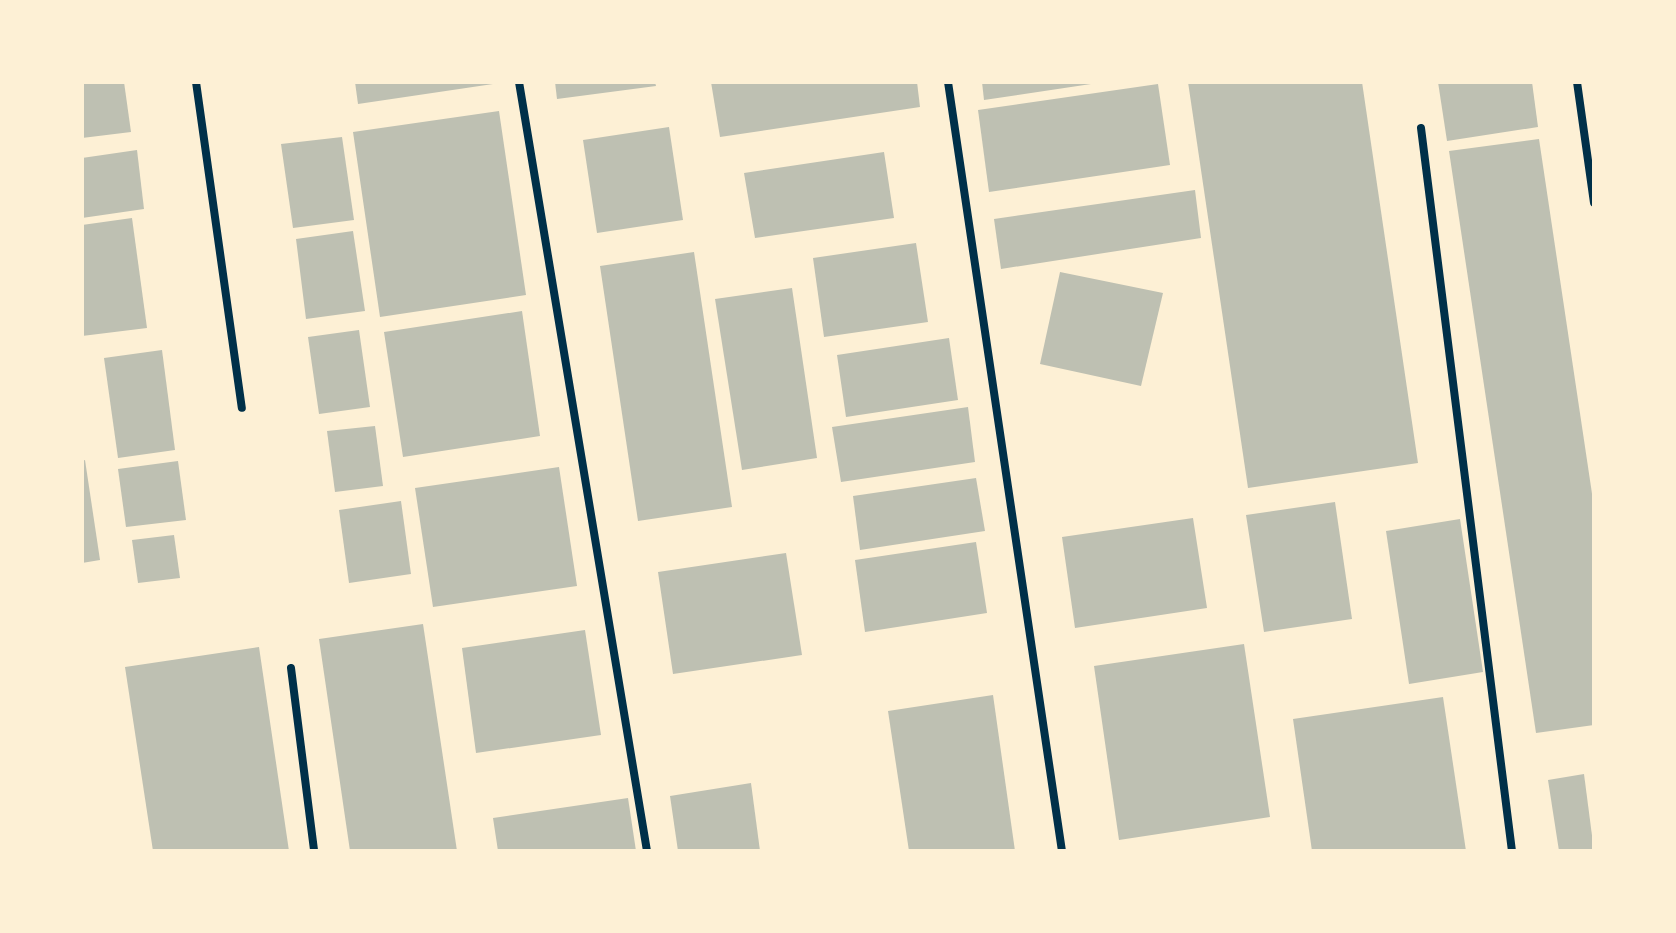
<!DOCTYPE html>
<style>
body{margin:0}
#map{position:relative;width:1676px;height:933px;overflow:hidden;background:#fdf0d5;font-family:"PT Sans Narrow",sans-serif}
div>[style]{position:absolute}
.building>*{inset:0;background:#bec0b2}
.minor>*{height:8px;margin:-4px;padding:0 4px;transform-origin:4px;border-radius:4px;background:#003049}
span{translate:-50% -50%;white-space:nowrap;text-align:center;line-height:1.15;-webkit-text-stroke:8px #fdf0d5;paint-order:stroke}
.frame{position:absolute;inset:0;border:84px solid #fdf0d5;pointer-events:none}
</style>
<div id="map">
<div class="building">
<i style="clip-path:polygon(82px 82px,124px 82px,131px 132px,82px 138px)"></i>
<i style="clip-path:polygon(355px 82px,493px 82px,493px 84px,358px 104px)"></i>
<i style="clip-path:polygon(555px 82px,655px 82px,656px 86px,557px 99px)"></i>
<i style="clip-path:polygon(711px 82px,917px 82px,920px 107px,720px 137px)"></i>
<i style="clip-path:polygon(982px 82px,1091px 82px,1091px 84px,984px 100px)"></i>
<i style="clip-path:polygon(1188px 82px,1362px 82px,1418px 463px,1248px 488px)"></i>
<i style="clip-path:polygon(1438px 82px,1532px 82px,1538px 127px,1447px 141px)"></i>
<i style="clip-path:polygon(1158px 84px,1170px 165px,989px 192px,978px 110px)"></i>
<i style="clip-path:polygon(499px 111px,526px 295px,380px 317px,353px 132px)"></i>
<i style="clip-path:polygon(669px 127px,683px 220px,597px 233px,583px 140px)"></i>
<i style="clip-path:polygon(342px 137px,354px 220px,293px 228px,281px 144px)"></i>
<i style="clip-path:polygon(1539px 139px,1594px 507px,1594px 725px,1536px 733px,1449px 151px)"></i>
<i style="clip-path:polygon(137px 150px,144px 209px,82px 218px,82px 158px)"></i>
<i style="clip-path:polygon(884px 152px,894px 218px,755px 238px,744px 173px)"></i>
<i style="clip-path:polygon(1195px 190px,1201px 238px,1001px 269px,994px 219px)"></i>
<i style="clip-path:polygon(132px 218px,147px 328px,82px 336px,82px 225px)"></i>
<i style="clip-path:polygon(353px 231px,365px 311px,306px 319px,296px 239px)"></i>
<i style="clip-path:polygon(916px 243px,928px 322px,824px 337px,813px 258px)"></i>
<i style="clip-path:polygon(694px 252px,732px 507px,638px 521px,600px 266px)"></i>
<i style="clip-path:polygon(1060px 272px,1163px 293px,1141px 386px,1040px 364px)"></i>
<i style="clip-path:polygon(792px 288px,817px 458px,742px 470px,715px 299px)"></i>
<i style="clip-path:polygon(522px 311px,540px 436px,403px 457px,384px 332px)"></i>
<i style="clip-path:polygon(359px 330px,370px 407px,319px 414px,308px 337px)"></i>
<i style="clip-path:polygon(949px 338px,958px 400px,846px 417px,837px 355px)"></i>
<i style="clip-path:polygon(162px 350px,175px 450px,118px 458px,104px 358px)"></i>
<i style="clip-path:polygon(968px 407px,975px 462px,841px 482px,832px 427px)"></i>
<i style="clip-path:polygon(375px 426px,383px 486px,335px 492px,327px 431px)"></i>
<i style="clip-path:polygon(85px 460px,100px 560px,82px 563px,82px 461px)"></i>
<i style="clip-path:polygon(178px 461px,186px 520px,126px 527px,118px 469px)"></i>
<i style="clip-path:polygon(559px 467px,577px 586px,433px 607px,415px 488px)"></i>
<i style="clip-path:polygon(976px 478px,985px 531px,860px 550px,853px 496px)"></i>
<i style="clip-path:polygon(401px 501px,411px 574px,349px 583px,339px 510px)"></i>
<i style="clip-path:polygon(1335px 502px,1352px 619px,1264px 632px,1246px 515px)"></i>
<i style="clip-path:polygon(1193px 518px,1207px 608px,1075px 628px,1062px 537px)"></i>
<i style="clip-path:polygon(1460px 519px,1483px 672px,1409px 684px,1386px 531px)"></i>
<i style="clip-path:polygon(174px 535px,180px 578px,138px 583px,132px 540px)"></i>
<i style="clip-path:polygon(976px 542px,987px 613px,865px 632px,855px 560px)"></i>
<i style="clip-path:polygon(786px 553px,802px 655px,673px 674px,658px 572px)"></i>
<i style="clip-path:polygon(423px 624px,457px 851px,350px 851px,319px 639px)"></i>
<i style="clip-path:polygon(585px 630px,601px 735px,476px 753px,462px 648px)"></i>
<i style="clip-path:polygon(1244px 644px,1270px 817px,1119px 840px,1094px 666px)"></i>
<i style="clip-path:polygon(259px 647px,289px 851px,153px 851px,125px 667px)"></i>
<i style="clip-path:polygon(993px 695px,1015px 851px,909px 851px,888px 711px)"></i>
<i style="clip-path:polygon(1443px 697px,1466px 851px,1312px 851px,1293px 719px)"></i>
<i style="clip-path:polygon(1584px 774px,1594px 851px,1559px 851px,1548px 780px)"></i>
<i style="clip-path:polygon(751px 783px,760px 851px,678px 851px,670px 796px)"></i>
<i style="clip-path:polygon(628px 798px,636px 851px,498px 851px,493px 818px)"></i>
</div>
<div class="minor">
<i style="left:196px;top:82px;width:329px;rotate:82deg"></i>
<i style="left:519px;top:82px;width:780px;rotate:80.55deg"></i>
<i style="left:948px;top:82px;width:777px;rotate:81.57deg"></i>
<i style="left:1577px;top:82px;width:122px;rotate:82deg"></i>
<i style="left:1421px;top:128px;width:729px;rotate:82.83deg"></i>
<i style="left:291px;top:668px;width:184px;rotate:82.8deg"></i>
</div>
<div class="frame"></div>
</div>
